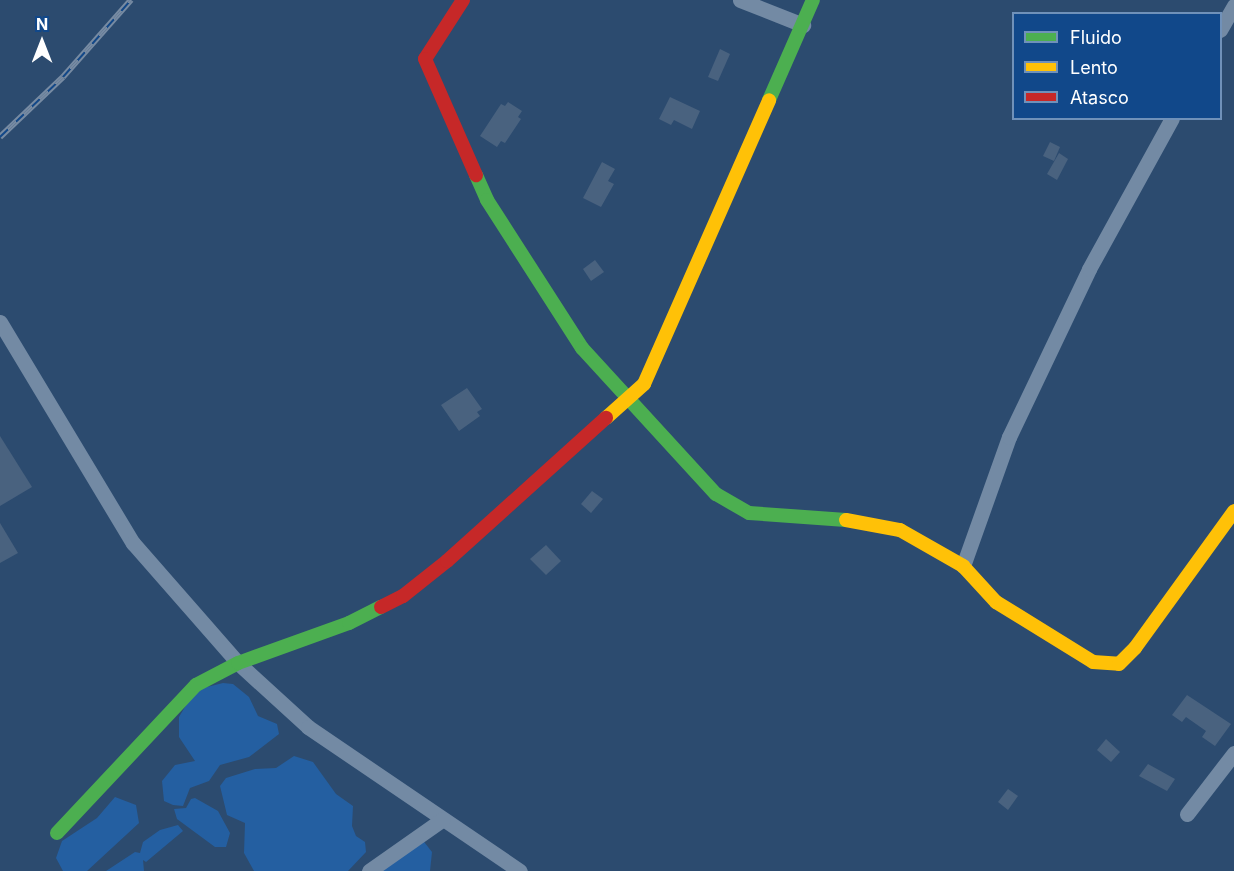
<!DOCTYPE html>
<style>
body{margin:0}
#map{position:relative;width:1234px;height:871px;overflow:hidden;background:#2c4b6f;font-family:Inter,sans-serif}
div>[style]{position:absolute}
.green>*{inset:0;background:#245fa1}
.building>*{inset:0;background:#49627f}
.street>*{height:15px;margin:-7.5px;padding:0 7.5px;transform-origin:7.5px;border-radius:7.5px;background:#738aa4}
.fast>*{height:14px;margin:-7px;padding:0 7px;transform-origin:7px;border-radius:7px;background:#4caf50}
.slow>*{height:14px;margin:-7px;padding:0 7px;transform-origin:7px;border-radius:7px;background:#ffc107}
.jam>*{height:14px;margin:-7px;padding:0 7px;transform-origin:7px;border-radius:7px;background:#c62828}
.rail>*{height:6px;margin-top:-3px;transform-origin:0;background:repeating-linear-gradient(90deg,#11488a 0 11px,#778ba3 0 22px);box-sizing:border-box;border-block:2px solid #778ba3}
span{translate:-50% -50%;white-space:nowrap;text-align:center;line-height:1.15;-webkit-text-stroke:5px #11488a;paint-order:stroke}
.legend{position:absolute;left:1012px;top:12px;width:210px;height:108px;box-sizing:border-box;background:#11488a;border:2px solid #7091b9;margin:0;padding:8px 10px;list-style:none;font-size:18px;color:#fff}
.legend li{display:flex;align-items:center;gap:12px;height:30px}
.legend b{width:30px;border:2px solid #7091b9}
.north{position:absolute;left:12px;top:12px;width:60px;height:60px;-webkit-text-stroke:4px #11488a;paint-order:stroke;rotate:0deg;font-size:16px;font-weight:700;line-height:24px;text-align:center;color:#fff}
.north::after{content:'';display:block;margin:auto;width:21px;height:27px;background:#fff;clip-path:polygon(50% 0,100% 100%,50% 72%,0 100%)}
</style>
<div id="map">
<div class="green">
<i style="clip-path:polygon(223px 683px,233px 684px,249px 697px,258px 716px,277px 724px,279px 734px,249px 757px,220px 765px,209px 781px,190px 788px,183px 806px,173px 805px,164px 801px,162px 781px,175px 765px,195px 761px,179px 737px,179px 717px,195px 690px)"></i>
<i style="clip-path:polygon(294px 756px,313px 762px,336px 794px,353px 806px,352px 826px,356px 836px,365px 842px,366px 852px,348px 871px,254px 871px,244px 853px,245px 823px,227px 815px,220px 786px,226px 778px,255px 769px,276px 768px)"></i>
<i style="clip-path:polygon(115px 797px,136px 805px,139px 823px,87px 871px,63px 871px,56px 858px,62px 841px,97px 818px)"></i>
<i style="clip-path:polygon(195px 798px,218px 811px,230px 833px,226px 847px,215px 847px,177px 819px,174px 809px,186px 808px,191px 799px)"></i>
<i style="clip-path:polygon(178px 825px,183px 831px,146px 862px,143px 860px,144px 871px,106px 871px,135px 852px,140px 853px,143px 842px,160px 830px)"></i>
<i style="clip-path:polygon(421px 838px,432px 852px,430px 871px,367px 871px)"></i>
</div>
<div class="building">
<i style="clip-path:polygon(720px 49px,730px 54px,718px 81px,708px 77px)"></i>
<i style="clip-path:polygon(670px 97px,700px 111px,692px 129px,674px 120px,671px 125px,659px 119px)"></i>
<i style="clip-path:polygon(508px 102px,522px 111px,518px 117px,521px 119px,505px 143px,501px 141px,497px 147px,480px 136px,501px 104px,505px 106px)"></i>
<i style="clip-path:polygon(1050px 142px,1060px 147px,1054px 161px,1043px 156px)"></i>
<i style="clip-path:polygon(1059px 153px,1068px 159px,1057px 180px,1047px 174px)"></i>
<i style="clip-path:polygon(602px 162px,615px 169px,608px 181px,614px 184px,601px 207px,583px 198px)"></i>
<i style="clip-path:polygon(595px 260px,604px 272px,591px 281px,583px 269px)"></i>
<i style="clip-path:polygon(467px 388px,482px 409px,477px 412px,480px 416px,459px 431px,441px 405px)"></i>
<i style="clip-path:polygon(0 436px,32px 487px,0 506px)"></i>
<i style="clip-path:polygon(592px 491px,603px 499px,591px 513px,581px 504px)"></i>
<i style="clip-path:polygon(0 523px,18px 553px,0 563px)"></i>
<i style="clip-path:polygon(546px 545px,561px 561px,546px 575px,530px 559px)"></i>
<i style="clip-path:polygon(1187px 695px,1231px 724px,1215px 746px,1202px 737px,1206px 731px,1186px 717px,1182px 722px,1172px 715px)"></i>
<i style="clip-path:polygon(1106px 739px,1120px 752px,1111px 762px,1097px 750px)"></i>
<i style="clip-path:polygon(1148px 764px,1175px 779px,1167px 791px,1139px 776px)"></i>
<i style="clip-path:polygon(1008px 789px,1018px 796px,1008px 810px,998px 802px)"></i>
</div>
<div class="street">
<i style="left:740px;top:0;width:68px;rotate:21.6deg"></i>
<i style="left:1220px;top:30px;width:28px;rotate:-60deg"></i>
<i style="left:0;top:322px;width:258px;rotate:59deg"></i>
<i style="left:133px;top:543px;width:159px;rotate:48.8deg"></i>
<i style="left:238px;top:663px;width:95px;rotate:42.4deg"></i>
<i style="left:308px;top:727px;width:256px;rotate:34.2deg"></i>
<i style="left:963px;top:566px;width:137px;rotate:-70.4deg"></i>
<i style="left:1009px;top:437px;width:186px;rotate:-64.5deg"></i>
<i style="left:1089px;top:269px;width:172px;rotate:-61.2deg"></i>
<i style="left:1187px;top:814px;width:77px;rotate:-52.4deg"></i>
<i style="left:369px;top:871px;width:90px;rotate:-35.1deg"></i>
</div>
<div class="fast">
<i style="left:769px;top:100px;width:109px;rotate:-66.3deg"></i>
<i style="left:476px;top:175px;width:27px;rotate:66deg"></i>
<i style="left:487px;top:200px;width:176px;rotate:57.3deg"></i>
<i style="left:582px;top:348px;width:198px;rotate:47.5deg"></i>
<i style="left:716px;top:494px;width:38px;rotate:30deg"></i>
<i style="left:749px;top:513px;width:97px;rotate:4.1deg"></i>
<i style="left:57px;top:833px;width:203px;rotate:-46.8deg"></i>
<i style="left:196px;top:685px;width:47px;rotate:-27.6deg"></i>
<i style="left:238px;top:663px;width:118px;rotate:-19.8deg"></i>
<i style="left:349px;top:623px;width:36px;rotate:-27deg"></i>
</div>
<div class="slow">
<i style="left:606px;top:418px;width:51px;rotate:-41.8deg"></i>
<i style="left:644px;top:384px;width:310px;rotate:-66.2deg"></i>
<i style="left:846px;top:520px;width:55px;rotate:10.5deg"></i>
<i style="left:900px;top:530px;width:73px;rotate:29.7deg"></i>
<i style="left:963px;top:566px;width:49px;rotate:47.5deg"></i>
<i style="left:996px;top:602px;width:114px;rotate:31.7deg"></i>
<i style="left:1093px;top:662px;width:26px;rotate:4deg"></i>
<i style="left:1119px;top:664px;width:23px;rotate:-45deg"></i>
<i style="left:1135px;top:648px;width:169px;rotate:-54.1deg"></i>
</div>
<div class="jam">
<i style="left:463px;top:0;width:70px;rotate:122.8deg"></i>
<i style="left:425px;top:59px;width:127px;rotate:66.3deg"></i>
<i style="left:381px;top:607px;width:25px;rotate:-27deg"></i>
<i style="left:403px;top:596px;width:56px;rotate:-38.5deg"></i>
<i style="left:447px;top:561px;width:214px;rotate:-42deg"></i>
</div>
<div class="rail">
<i style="left:0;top:137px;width:87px;rotate:-43.6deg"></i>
<i style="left:63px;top:77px;width:103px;rotate:-48.6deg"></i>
</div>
<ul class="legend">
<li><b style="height:8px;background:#4caf50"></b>Fluido</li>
<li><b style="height:8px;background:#ffc107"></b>Lento</li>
<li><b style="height:8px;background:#c62828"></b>Atasco</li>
</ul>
<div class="north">N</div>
</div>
